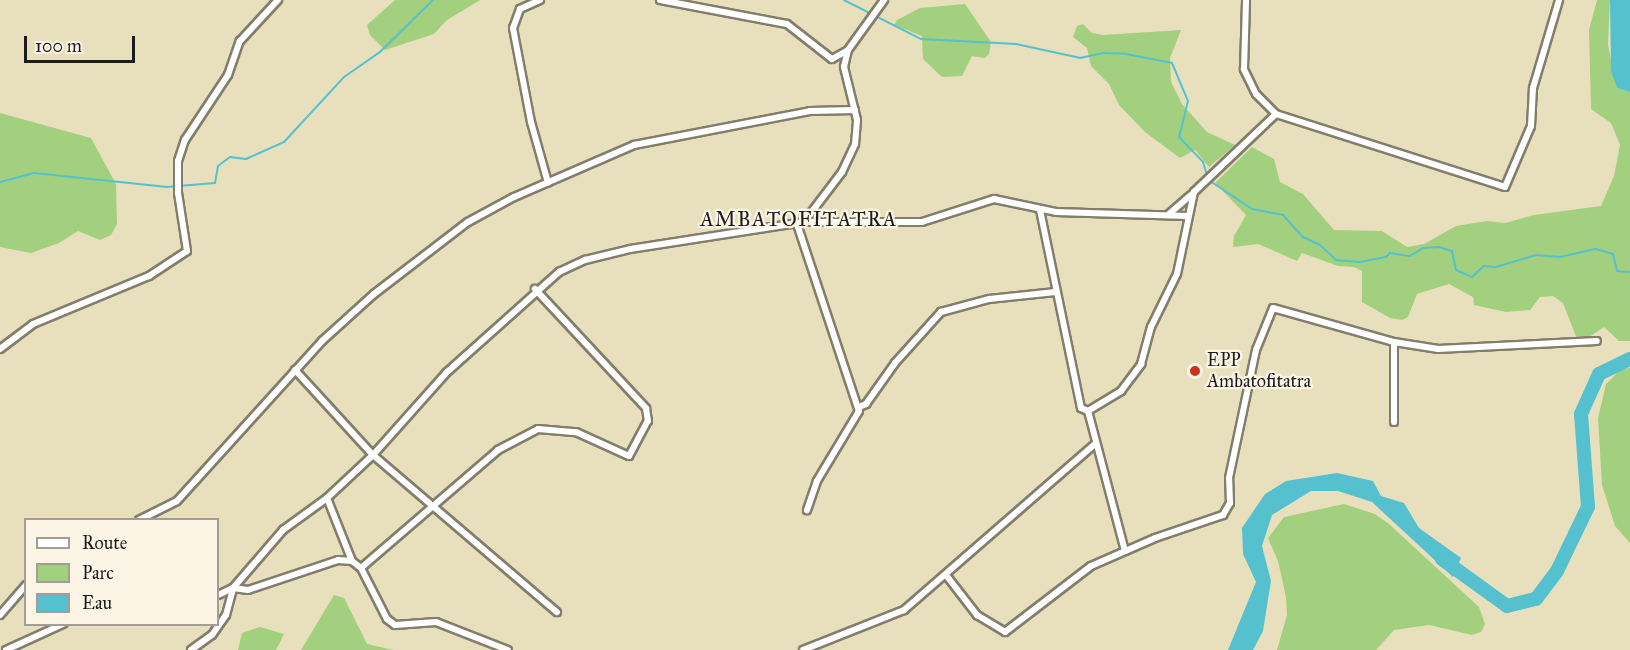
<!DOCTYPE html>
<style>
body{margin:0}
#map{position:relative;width:1630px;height:650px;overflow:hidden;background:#e8e0bc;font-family:"IM FELL Great Primer",serif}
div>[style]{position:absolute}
.green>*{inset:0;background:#a2d07e}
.water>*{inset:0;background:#55c1cf}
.stream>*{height:2px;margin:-1px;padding:0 1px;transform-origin:1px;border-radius:1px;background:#55c1cf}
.river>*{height:14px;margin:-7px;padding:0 7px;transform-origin:7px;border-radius:7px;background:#55c1cf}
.roads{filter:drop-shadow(2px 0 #827e6c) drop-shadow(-2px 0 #827e6c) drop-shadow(0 2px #827e6c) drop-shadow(0 -2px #827e6c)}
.street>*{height:6px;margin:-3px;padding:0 3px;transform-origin:3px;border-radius:3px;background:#fff}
.dots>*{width:16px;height:16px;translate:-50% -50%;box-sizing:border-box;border:3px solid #fcf5e5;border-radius:50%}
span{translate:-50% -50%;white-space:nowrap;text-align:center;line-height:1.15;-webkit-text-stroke:4.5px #fcf5e5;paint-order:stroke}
.poi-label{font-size:18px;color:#1c1c1c}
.left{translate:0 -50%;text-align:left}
.neighbourhood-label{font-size:20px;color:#1c1c1c;letter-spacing:1.5px}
.legend{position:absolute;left:24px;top:518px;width:195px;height:108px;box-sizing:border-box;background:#fcf5e5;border:2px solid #a29e95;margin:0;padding:8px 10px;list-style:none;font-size:18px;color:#1c1c1c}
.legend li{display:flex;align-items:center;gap:12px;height:30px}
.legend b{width:30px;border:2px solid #a29e95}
.scale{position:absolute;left:24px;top:36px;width:111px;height:27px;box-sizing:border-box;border:3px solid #1c1c1c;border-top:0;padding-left:8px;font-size:18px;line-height:21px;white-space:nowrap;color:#1c1c1c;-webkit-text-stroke:4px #fcf5e5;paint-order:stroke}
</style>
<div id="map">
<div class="green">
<i style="clip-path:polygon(395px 0,480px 0,447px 20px,434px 34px,385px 50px,370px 35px,367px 25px)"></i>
<i style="clip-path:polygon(1597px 0,1610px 0,1608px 45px,1617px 88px,1630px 92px,1630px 341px,1619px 341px,1604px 327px,1589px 337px,1577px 339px,1563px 303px,1553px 296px,1540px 297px,1530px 310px,1506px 312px,1474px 305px,1473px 297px,1449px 284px,1417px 294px,1408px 317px,1402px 320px,1390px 318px,1362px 302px,1362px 271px,1354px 267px,1338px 266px,1302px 253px,1297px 261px,1258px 244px,1233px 247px,1234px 236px,1246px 215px,1215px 183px,1252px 147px,1274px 159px,1280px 182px,1303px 194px,1334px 230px,1382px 231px,1407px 247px,1424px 244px,1456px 226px,1487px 221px,1505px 223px,1534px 215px,1601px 206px,1614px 176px,1620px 145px,1611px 123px,1591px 109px,1589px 30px)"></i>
<i style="clip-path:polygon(965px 4px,991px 42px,989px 54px,985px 58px,972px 56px,962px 76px,942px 77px,923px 59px,922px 36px,894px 25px,897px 20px,920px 8px)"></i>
<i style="clip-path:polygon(1083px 24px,1092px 33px,1103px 35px,1181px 30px,1170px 58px,1171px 82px,1182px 104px,1207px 132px,1235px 145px,1209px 167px,1195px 150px,1180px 158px,1145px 132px,1119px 105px,1109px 84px,1091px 66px,1087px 48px,1073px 37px,1077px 26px)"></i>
<i style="clip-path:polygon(0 113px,91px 138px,116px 184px,117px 224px,111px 235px,100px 240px,78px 231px,59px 243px,31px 253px,0 247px)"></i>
<i style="clip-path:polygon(1630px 368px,1630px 543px,1615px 526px,1602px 485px,1598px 418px,1606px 384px,1619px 371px)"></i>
<i style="clip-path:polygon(1344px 504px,1375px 514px,1389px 524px,1479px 607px,1485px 624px,1481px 632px,1472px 635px,1429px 625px,1394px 630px,1376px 650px,1277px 650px,1287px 615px,1286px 597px,1278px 561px,1268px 538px,1284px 517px)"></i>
<i style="clip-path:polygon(334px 595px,344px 598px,367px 644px,393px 650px,301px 650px)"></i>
<i style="clip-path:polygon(260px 627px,284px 634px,276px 650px,238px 650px,242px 633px)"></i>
</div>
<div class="water">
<i style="clip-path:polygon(1610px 0,1630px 0,1630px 92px,1617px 88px,1611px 71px)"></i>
<i style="clip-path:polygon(1337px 473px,1373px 481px,1381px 496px,1404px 503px,1419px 528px,1461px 558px,1453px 577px,1372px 502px,1338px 491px,1311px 491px,1272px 515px,1262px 546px,1271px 581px,1263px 631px,1253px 650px,1228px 650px,1256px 582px,1243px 554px,1242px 528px,1265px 494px,1286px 481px)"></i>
</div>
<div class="stream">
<i style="left:844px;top:0;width:86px;rotate:26.9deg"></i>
<i style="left:921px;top:39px;width:95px;rotate:3deg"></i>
<i style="left:1016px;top:44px;width:66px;rotate:12.3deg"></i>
<i style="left:1080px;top:58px;width:24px;rotate:-12deg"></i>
<i style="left:1103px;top:53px;width:23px;rotate:2deg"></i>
<i style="left:1126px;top:54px;width:47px;rotate:11.1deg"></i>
<i style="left:1172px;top:63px;width:41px;rotate:67.2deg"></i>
<i style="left:1188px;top:101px;width:37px;rotate:104deg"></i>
<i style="left:1179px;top:137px;width:35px;rotate:46deg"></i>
<i style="left:1203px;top:162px;width:14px;rotate:73deg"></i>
<i style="left:1210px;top:181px;width:50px;rotate:33.7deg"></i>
<i style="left:1252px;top:209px;width:32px;rotate:11deg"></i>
<i style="left:1283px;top:215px;width:30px;rotate:48deg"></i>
<i style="left:1303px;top:237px;width:19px;rotate:25deg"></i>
<i style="left:1320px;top:245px;width:22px;rotate:43deg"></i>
<i style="left:1336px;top:260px;width:24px;rotate:5deg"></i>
<i style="left:1360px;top:262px;width:26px;rotate:-11deg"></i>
<i style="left:1386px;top:257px;width:6px;rotate:-45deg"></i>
<i style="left:1390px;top:253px;width:20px;rotate:9deg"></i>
<i style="left:1410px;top:256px;width:15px;rotate:-32deg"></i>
<i style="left:1423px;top:248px;width:16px;rotate:-4deg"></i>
<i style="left:1439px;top:247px;width:14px;rotate:17deg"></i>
<i style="left:1452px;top:251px;width:19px;rotate:78deg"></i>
<i style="left:1456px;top:270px;width:17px;rotate:24deg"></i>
<i style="left:1472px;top:277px;width:16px;rotate:-43deg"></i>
<i style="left:1484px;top:266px;width:12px;rotate:5deg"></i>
<i style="left:1496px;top:267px;width:42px;rotate:-16.7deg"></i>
<i style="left:1536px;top:255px;width:24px;rotate:5deg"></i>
<i style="left:1560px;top:257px;width:37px;rotate:-13deg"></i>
<i style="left:1596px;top:249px;width:18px;rotate:16deg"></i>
<i style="left:1613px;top:254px;width:17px;rotate:77deg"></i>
<i style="left:1617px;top:271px;width:13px;rotate:4deg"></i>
<i style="left:0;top:182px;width:35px;rotate:-15deg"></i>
<i style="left:34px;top:173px;width:134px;rotate:6deg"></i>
<i style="left:167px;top:187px;width:48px;rotate:-4.8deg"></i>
<i style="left:215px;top:183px;width:17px;rotate:-80deg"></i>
<i style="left:218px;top:166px;width:15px;rotate:-37deg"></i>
<i style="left:230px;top:157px;width:16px;rotate:7deg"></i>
<i style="left:246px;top:159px;width:42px;rotate:-24.1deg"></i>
<i style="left:284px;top:142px;width:88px;rotate:-47.3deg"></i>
<i style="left:344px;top:77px;width:44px;rotate:-34.8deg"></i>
<i style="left:380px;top:52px;width:74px;rotate:-44.5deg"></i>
</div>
<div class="river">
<i style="left:1442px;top:559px;width:80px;rotate:35.9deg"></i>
<i style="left:1507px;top:606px;width:30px;rotate:-14deg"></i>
<i style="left:1536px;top:599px;width:35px;rotate:-53deg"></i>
<i style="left:1557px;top:571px;width:71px;rotate:-64.2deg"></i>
<i style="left:1588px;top:507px;width:93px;rotate:-94.3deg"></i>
<i style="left:1581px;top:414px;width:44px;rotate:-65.8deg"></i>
<i style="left:1599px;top:374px;width:34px;rotate:-26deg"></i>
</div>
<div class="roads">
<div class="street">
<i style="left:540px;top:0;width:22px;rotate:156deg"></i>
<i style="left:520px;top:9px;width:20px;rotate:110deg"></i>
<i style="left:513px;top:28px;width:96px;rotate:79.2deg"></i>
<i style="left:531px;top:122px;width:63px;rotate:74.4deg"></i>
<i style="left:660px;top:0;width:129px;rotate:10.7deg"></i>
<i style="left:787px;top:24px;width:57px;rotate:37.9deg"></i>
<i style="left:832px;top:59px;width:18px;rotate:-29deg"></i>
<i style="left:1276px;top:114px;width:240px;rotate:17.7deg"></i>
<i style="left:1505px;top:187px;width:66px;rotate:-66.9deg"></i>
<i style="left:1531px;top:126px;width:38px;rotate:-87deg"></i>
<i style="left:1533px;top:88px;width:92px;rotate:-73.5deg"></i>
<i style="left:1040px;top:210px;width:202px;rotate:78.3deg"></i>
<i style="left:1081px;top:408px;width:8px;rotate:23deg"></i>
<i style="left:1169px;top:214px;width:29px;rotate:-41deg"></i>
<i style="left:804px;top:222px;width:118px"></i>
<i style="left:922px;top:222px;width:76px;rotate:-17.7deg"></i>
<i style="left:994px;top:199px;width:63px;rotate:11.8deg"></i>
<i style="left:1056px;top:212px;width:131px;rotate:1.7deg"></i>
<i style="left:797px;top:224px;width:197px;rotate:71.7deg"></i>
<i style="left:859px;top:411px;width:82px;rotate:121deg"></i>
<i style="left:817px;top:481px;width:31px;rotate:109deg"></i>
<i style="left:1394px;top:342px;width:80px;rotate:90deg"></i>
<i style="left:0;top:349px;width:41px;rotate:-37.1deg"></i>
<i style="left:33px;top:324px;width:126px;rotate:-22.5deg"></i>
<i style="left:149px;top:276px;width:45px;rotate:-33.3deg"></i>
<i style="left:187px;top:251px;width:59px;rotate:-98.8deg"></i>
<i style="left:178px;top:193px;width:32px;rotate:-90deg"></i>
<i style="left:178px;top:161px;width:22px;rotate:-72deg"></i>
<i style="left:185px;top:140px;width:78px;rotate:-56.5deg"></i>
<i style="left:228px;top:75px;width:36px;rotate:-71deg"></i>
<i style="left:240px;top:41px;width:56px;rotate:-47.2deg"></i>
<i style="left:295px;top:370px;width:115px;rotate:47.5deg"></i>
<i style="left:373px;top:455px;width:242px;rotate:40.5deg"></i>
<i style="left:859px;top:407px;width:8px;rotate:-23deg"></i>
<i style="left:866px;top:404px;width:50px;rotate:-54.7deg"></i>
<i style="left:895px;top:363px;width:69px;rotate:-48deg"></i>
<i style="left:941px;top:312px;width:50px;rotate:-15.2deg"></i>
<i style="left:989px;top:299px;width:67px;rotate:-6deg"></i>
<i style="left:327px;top:498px;width:68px;rotate:68.4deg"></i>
<i style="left:139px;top:520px;width:42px;rotate:-26.6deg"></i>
<i style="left:177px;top:501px;width:216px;rotate:-47.8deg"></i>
<i style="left:322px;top:341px;width:70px;rotate:-42.1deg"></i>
<i style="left:374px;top:294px;width:118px;rotate:-37.5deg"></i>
<i style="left:468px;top:222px;width:52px;rotate:-28.5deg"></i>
<i style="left:514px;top:197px;width:131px;rotate:-23.4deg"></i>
<i style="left:634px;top:145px;width:179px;rotate:-10.9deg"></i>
<i style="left:810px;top:111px;width:45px;rotate:-1.3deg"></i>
<i style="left:1125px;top:551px;width:145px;rotate:-104.8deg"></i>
<i style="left:1088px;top:411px;width:39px;rotate:-31deg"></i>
<i style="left:1121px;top:391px;width:34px;rotate:-53deg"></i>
<i style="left:1141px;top:364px;width:38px;rotate:-75deg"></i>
<i style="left:1151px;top:327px;width:59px;rotate:-63.9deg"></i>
<i style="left:1177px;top:274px;width:84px;rotate:-78.3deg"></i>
<i style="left:1194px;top:192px;width:113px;rotate:-43.6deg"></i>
<i style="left:1276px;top:114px;width:28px;rotate:-135deg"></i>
<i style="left:1256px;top:94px;width:28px;rotate:-116deg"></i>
<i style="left:1244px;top:69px;width:69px;rotate:-88.3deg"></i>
<i style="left:361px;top:568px;width:181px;rotate:-40.7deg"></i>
<i style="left:498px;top:450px;width:45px;rotate:-27.7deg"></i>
<i style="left:538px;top:429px;width:38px;rotate:5deg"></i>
<i style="left:576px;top:432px;width:58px;rotate:24.4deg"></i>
<i style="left:629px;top:456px;width:40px;rotate:-62deg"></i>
<i style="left:648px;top:421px;width:13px;rotate:-99deg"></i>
<i style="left:646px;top:408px;width:163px;rotate:-133deg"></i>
<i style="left:946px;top:575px;width:51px;rotate:52.2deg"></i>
<i style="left:977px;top:615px;width:33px;rotate:31deg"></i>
<i style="left:1005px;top:632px;width:108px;rotate:-37.5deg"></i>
<i style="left:1091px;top:566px;width:70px;rotate:-23.6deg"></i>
<i style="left:1155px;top:538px;width:72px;rotate:-18.7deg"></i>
<i style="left:1223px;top:515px;width:14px;rotate:-60deg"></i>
<i style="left:1230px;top:503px;width:25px;rotate:-92deg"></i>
<i style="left:1229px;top:478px;width:131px;rotate:-78.1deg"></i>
<i style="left:1256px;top:350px;width:45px;rotate:-68deg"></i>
<i style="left:1273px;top:308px;width:126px;rotate:15.7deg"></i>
<i style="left:1394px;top:342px;width:45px;rotate:9deg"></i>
<i style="left:1438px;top:349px;width:159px;rotate:-2.9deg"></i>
<i style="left:218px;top:595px;width:17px;rotate:-25deg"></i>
<i style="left:233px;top:588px;width:77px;rotate:-49.2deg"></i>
<i style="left:283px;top:530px;width:54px;rotate:-36deg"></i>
<i style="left:327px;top:498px;width:63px;rotate:-43.1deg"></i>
<i style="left:373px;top:455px;width:110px;rotate:-48.3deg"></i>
<i style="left:446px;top:373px;width:152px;rotate:-41.8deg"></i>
<i style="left:559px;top:272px;width:29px;rotate:-25deg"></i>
<i style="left:585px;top:260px;width:46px;rotate:-13.7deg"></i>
<i style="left:630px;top:249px;width:176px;rotate:-8.8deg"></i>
<i style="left:804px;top:222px;width:63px;rotate:-52.8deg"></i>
<i style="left:842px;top:172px;width:31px;rotate:-65deg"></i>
<i style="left:855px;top:144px;width:24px;rotate:-85deg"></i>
<i style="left:857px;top:120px;width:55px;rotate:-103.8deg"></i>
<i style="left:844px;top:67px;width:17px;rotate:-77deg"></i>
<i style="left:848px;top:50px;width:62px;rotate:-54.2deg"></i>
<i style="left:0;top:615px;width:40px;rotate:-49deg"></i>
<i style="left:6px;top:650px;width:63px;rotate:-24.5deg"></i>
<i style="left:191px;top:650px;width:26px;rotate:-36deg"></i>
<i style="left:212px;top:635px;width:24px;rotate:-55deg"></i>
<i style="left:226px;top:615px;width:28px;rotate:-75deg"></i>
<i style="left:233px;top:588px;width:15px;rotate:8deg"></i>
<i style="left:248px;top:590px;width:95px;rotate:-18.4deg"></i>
<i style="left:338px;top:560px;width:14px;rotate:4deg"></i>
<i style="left:352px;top:561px;width:11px;rotate:38deg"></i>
<i style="left:361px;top:568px;width:57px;rotate:63deg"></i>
<i style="left:387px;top:619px;width:10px;rotate:37deg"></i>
<i style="left:395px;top:625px;width:41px;rotate:-4.2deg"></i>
<i style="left:436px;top:622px;width:77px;rotate:21.3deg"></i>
<i style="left:803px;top:650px;width:109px;rotate:-21.6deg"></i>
<i style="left:904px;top:610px;width:253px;rotate:-41deg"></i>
</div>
</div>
<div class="dots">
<i style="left:1195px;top:371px;background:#c8321e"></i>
</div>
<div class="poi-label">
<span class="left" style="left:1207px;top:371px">EPP<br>Ambatofitatra</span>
</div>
<div class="neighbourhood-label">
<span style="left:799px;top:219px">AMBATOFITATRA</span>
</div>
<ul class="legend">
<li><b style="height:8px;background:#fff"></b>Route</li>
<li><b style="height:16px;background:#a2d07e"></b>Parc</li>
<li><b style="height:16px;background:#55c1cf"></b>Eau</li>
</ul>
<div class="scale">100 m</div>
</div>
